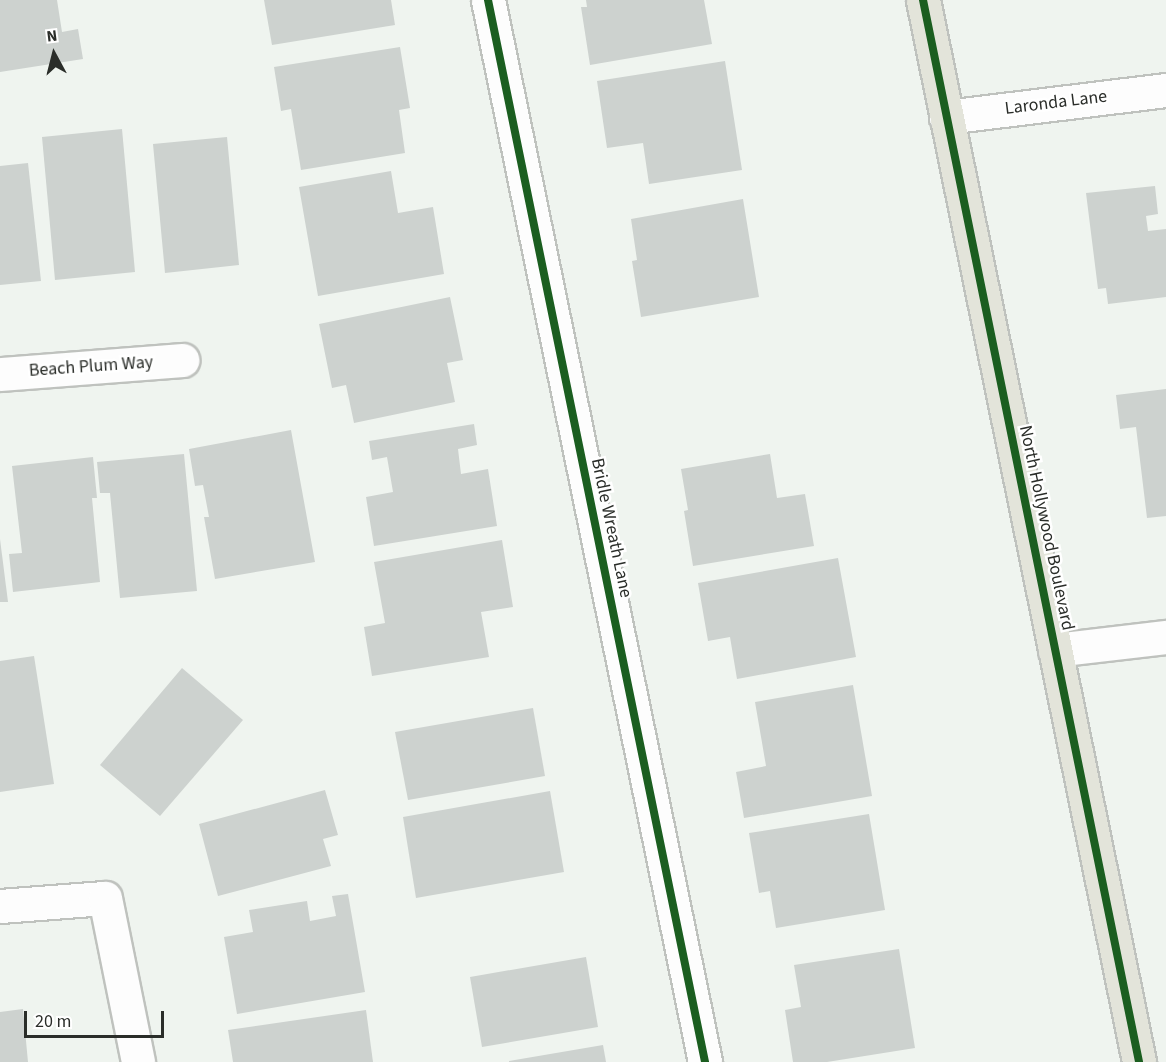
<!DOCTYPE html>
<style>
body{margin:0}
#map{position:relative;width:1166px;height:1062px;overflow:hidden;background:#eff4ef;font-family:"Source Sans 3",sans-serif}
div>[style]{position:absolute}
.building>*{inset:0;background:#cdd2cf}
.roads{filter:drop-shadow(2px 0 #bfc2be) drop-shadow(-2px 0 #bfc2be) drop-shadow(0 2px #bfc2be) drop-shadow(0 -2px #bfc2be)}
.minor>*{height:33px;margin:-16.5px;padding:0 16.5px;transform-origin:16.5px;border-radius:16.5px;background:#fdfdfd}
.major>*{height:33px;margin:-16.5px;padding:0 16.5px;transform-origin:16.5px;border-radius:16.5px;background:#e3e4da}
.cycleway>*{height:8px;margin:-4px;padding:0 4px;transform-origin:4px;border-radius:4px;background:#1b5e20}
span{translate:-50% -50%;white-space:nowrap;text-align:center;line-height:1.15;-webkit-text-stroke:5px #fff;paint-order:stroke}
.street-label{font-size:18px;color:#2a2d29}
.north{position:absolute;left:24px;top:24px;width:60px;height:60px;-webkit-text-stroke:4px #fff;paint-order:stroke;rotate:353deg;font-size:16px;font-weight:700;line-height:24px;text-align:center;color:#2a2d29}
.north::after{content:'';display:block;margin:auto;width:21px;height:27px;background:#2a2d29;clip-path:polygon(50% 0,100% 100%,50% 72%,0 100%)}
.scale{position:absolute;left:24px;top:1011px;width:140px;height:27px;box-sizing:border-box;border:3px solid #2a2d29;border-top:0;padding-left:8px;font-size:18px;line-height:21px;white-space:nowrap;color:#2a2d29;-webkit-text-stroke:4px #fff;paint-order:stroke}
</style>
<div id="map">
<div class="building">
<i style="clip-path:polygon(0 0,57px 0,62px 32px,78px 29px,83px 59px,0 72px)"></i>
<i style="clip-path:polygon(264px 0,391px 0,395px 25px,272px 45px)"></i>
<i style="clip-path:polygon(586px 0,704px 0,712px 44px,590px 65px,581px 7px,587px 7px)"></i>
<i style="clip-path:polygon(400px 47px,410px 108px,399px 110px,405px 153px,301px 170px,291px 109px,281px 111px,274px 67px)"></i>
<i style="clip-path:polygon(725px 61px,742px 170px,649px 184px,643px 143px,607px 148px,597px 81px)"></i>
<i style="clip-path:polygon(122px 129px,135px 272px,55px 280px,42px 137px)"></i>
<i style="clip-path:polygon(227px 137px,239px 265px,165px 273px,153px 144px)"></i>
<i style="clip-path:polygon(28px 163px,41px 281px,0 285px,0 166px)"></i>
<i style="clip-path:polygon(391px 171px,398px 213px,433px 207px,444px 274px,318px 296px,299px 187px)"></i>
<i style="clip-path:polygon(1155px 186px,1158px 214px,1146px 216px,1148px 231px,1166px 229px,1166px 297px,1108px 304px,1106px 288px,1098px 289px,1086px 193px)"></i>
<i style="clip-path:polygon(743px 199px,759px 297px,641px 317px,632px 261px,637px 260px,631px 219px)"></i>
<i style="clip-path:polygon(450px 297px,463px 360px,447px 363px,455px 402px,354px 423px,346px 385px,332px 388px,319px 324px)"></i>
<i style="clip-path:polygon(1166px 389px,1166px 516px,1147px 518px,1136px 427px,1120px 429px,1116px 395px)"></i>
<i style="clip-path:polygon(474px 424px,477px 445px,458px 449px,461px 474px,488px 469px,497px 526px,374px 546px,366px 497px,393px 492px,387px 457px,372px 460px,369px 441px)"></i>
<i style="clip-path:polygon(291px 430px,315px 562px,215px 579px,204px 517px,209px 517px,203px 485px,195px 486px,189px 449px)"></i>
<i style="clip-path:polygon(184px 454px,197px 591px,120px 598px,110px 493px,100px 493px,97px 462px)"></i>
<i style="clip-path:polygon(770px 454px,777px 498px,805px 494px,814px 546px,693px 566px,684px 511px,688px 510px,681px 469px)"></i>
<i style="clip-path:polygon(93px 457px,97px 498px,92px 498px,100px 582px,13px 592px,9px 554px,22px 553px,12px 466px)"></i>
<i style="clip-path:polygon(0 539px,8px 602px,0 602px)"></i>
<i style="clip-path:polygon(502px 540px,513px 607px,481px 612px,489px 657px,372px 676px,364px 627px,385px 623px,374px 562px)"></i>
<i style="clip-path:polygon(838px 558px,856px 657px,737px 679px,730px 637px,708px 641px,698px 583px)"></i>
<i style="clip-path:polygon(34px 656px,54px 784px,0 792px,0 661px)"></i>
<i style="clip-path:polygon(182px 668px,243px 720px,160px 816px,100px 765px)"></i>
<i style="clip-path:polygon(853px 685px,872px 796px,744px 818px,736px 772px,766px 766px,755px 702px)"></i>
<i style="clip-path:polygon(533px 708px,545px 776px,408px 800px,395px 732px)"></i>
<i style="clip-path:polygon(325px 790px,338px 835px,323px 839px,331px 866px,218px 896px,199px 824px)"></i>
<i style="clip-path:polygon(550px 791px,564px 872px,416px 898px,403px 817px)"></i>
<i style="clip-path:polygon(869px 814px,885px 910px,776px 928px,770px 891px,759px 893px,749px 833px)"></i>
<i style="clip-path:polygon(348px 894px,365px 992px,237px 1014px,224px 937px,253px 932px,249px 910px,307px 901px,310px 921px,336px 916px,332px 896px)"></i>
<i style="clip-path:polygon(899px 949px,915px 1048px,827px 1062px,793px 1062px,785px 1010px,801px 1007px,794px 965px)"></i>
<i style="clip-path:polygon(586px 957px,598px 1027px,482px 1047px,470px 977px)"></i>
<i style="clip-path:polygon(23px 1009px,28px 1062px,0 1062px,0 1012px)"></i>
<i style="clip-path:polygon(366px 1010px,373px 1062px,233px 1062px,228px 1030px)"></i>
<i style="clip-path:polygon(603px 1045px,606px 1062px,509px 1062px,509px 1061px)"></i>
</div>
<div class="roads">
<div class="minor">
<i style="left:488px;top:0;width:1084px;rotate:78.45deg"></i>
<i style="left:946px;top:117px;width:222px;rotate:-7deg"></i>
<i style="left:0;top:374px;width:183px;rotate:-4.4deg"></i>
<i style="left:1055px;top:650px;width:112px;rotate:-6.7deg"></i>
<i style="left:0;top:906px;width:105px;rotate:-4.4deg"></i>
<i style="left:105px;top:898px;width:167px;rotate:78.6deg"></i>
</div>
<div class="major">
<i style="left:923px;top:0;width:1084px;rotate:78.5deg"></i>
</div>
</div>
<div class="cycleway">
<i style="left:488px;top:0;width:1084px;rotate:78.45deg"></i>
<i style="left:923px;top:0;width:1084px;rotate:78.5deg"></i>
</div>
<div class="street-label">
<span style="left:1056px;top:103px;rotate:-7deg">Laronda Lane</span>
<span style="left:91px;top:367px;rotate:-4deg">Beach Plum Way</span>
<span style="left:611px;top:528px;rotate:78deg">Bridle Wreath Lane</span>
<span style="left:1046px;top:528px;rotate:78deg">North Hollywood Boulevard</span>
</div>
<div class="north">N</div>
<div class="scale">20 m</div>
</div>
